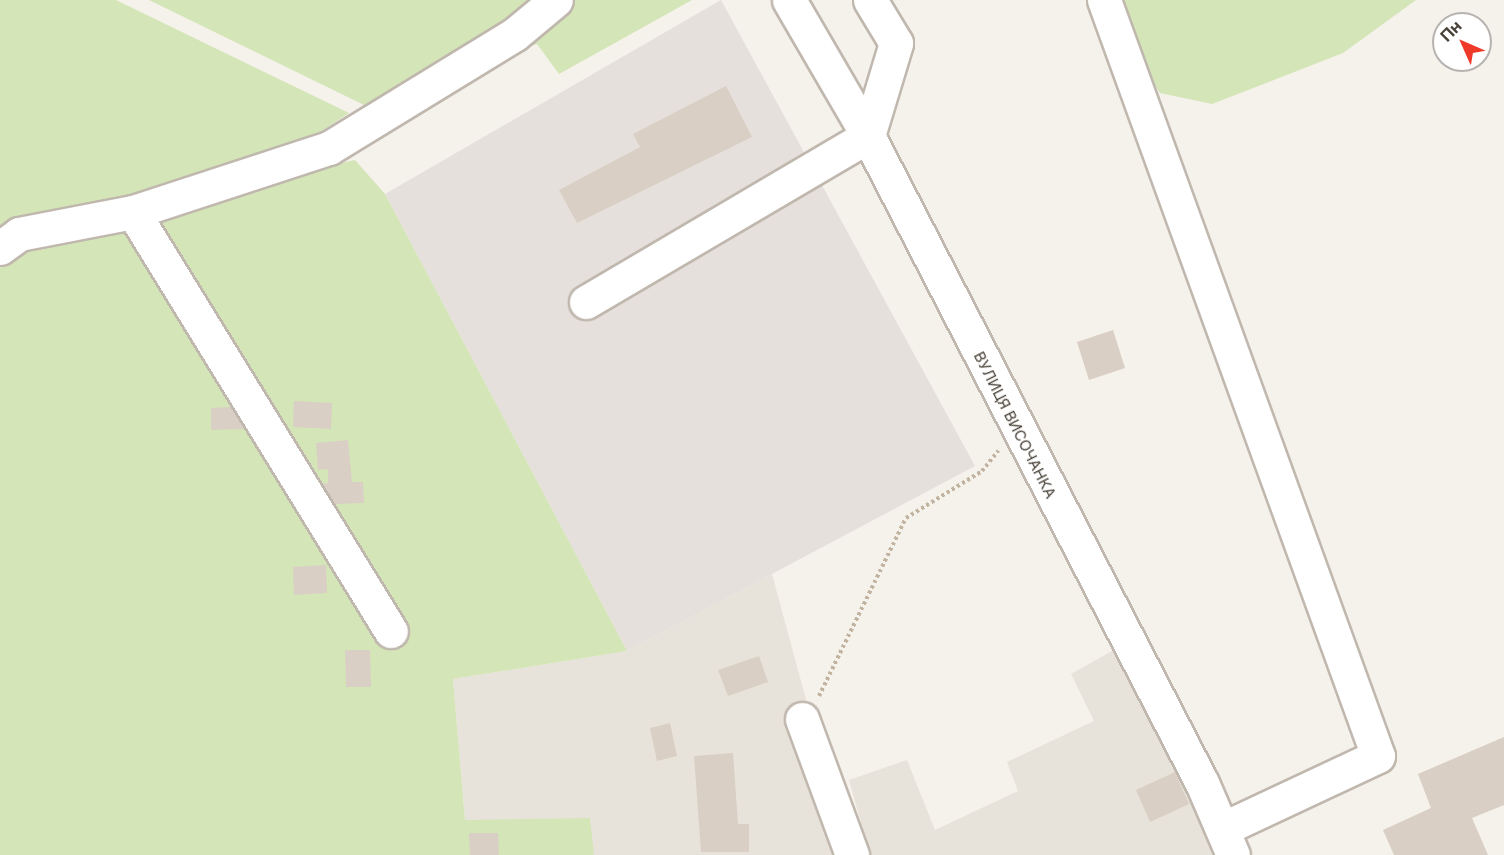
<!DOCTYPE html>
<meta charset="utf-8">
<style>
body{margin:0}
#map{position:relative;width:1504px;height:855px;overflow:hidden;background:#f5f1eb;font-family:Inter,sans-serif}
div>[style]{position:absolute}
.residential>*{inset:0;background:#e8e3da}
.industrial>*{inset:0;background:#e5e0dc}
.green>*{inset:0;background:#d4e6b7}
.building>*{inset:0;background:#d9cfc4}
.path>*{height:4px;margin-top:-2px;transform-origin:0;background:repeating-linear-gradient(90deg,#c1b3a0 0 3px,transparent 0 6px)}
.roads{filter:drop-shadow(2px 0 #c0b8ae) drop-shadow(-2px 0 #c0b8ae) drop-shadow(0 2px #c0b8ae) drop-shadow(0 -2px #c0b8ae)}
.minor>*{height:33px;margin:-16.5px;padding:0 16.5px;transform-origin:16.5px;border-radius:16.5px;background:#fff}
span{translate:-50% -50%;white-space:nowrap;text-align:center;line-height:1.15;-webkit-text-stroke:4.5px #fff;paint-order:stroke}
.street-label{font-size:15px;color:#494239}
.north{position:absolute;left:1432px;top:12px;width:60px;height:60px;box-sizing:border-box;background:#fff;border:2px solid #b6b3b0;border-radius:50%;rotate:315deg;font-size:16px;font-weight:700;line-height:24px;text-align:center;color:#494239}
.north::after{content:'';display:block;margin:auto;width:21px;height:27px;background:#ef3929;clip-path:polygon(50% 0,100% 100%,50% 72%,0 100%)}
</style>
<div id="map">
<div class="residential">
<i style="clip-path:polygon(772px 574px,848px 855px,393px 855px,465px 820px,453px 679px,627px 651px)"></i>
<i style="clip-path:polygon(1121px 646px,1225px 855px,870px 855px,849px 780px,907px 760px,935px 830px,1018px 791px,1007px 762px,1094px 721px,1071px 674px)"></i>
</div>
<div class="industrial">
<i style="clip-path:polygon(721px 0,975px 466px,627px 651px,385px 194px)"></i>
</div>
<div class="green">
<i style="clip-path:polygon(0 0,116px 0,349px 113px,286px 154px,137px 204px,355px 160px,385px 194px,627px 651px,453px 679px,465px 820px,590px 818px,594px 855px,0 855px)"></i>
<i style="clip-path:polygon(149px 0,692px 0,559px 74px,537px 44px,364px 105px)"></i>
<i style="clip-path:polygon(1113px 0,1416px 0,1343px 53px,1212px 104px,1160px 93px,1131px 49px)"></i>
</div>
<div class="building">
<i style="clip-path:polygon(726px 86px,752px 137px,577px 223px,559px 190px,640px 147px,633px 134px)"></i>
<i style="clip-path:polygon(1113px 330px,1125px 368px,1089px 380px,1077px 342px)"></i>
<i style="clip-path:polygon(294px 401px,332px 403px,331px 429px,293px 427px)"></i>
<i style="clip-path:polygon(231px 407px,245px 429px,211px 430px,211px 408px)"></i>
<i style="clip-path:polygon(348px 440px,352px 482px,363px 482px,364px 503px,335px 504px,322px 484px,328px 483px,328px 469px,318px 470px,316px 443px)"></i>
<i style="clip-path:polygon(326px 565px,327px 593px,294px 595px,293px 567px)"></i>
<i style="clip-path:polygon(345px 650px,370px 650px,371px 687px,346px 687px)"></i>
<i style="clip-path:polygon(759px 656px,768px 682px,728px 696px,718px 670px)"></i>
<i style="clip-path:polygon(670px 723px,677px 756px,657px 761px,650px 728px)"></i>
<i style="clip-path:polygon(1504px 737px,1504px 805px,1472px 818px,1488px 855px,1394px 855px,1383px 830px,1431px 808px,1418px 774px)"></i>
<i style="clip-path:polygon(733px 753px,738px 824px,749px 824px,749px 852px,701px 852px,694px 756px)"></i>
<i style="clip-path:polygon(1175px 772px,1189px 804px,1150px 822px,1136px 790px)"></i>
<i style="clip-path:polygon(469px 833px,498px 833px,499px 855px,470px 855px)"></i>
</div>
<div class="path">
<i style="left:819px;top:696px;width:198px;rotate:-64deg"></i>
<i style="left:906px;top:518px;width:89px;rotate:-31.7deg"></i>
<i style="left:982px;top:471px;width:26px;rotate:-51deg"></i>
</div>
<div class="roads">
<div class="minor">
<i style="left:789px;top:0;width:157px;rotate:59.8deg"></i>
<i style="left:868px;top:136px;width:728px;rotate:62.7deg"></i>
<i style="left:1202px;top:783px;width:78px;rotate:66.7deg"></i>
<i style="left:1104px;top:0;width:804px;rotate:70.08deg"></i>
<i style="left:1378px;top:756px;width:172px;rotate:154.9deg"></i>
<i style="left:133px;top:212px;width:492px;rotate:58.4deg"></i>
<i style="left:0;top:248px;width:24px;rotate:-36deg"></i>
<i style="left:19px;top:234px;width:116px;rotate:-10.9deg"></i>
<i style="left:133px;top:212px;width:206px;rotate:-18.1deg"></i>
<i style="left:329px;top:148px;width:218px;rotate:-31.5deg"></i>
<i style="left:515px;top:34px;width:53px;rotate:-39.7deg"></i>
<i style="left:586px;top:302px;width:327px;rotate:-30.5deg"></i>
<i style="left:868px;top:136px;width:97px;rotate:-73.2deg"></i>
<i style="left:896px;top:43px;width:50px;rotate:-121.2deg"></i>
<i style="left:802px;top:719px;width:145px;rotate:69.8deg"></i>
</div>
</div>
<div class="street-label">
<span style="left:1015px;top:425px;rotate:63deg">ВУЛИЦЯ ВИСОЧАНКА</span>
</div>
<div class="north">Пн</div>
</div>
